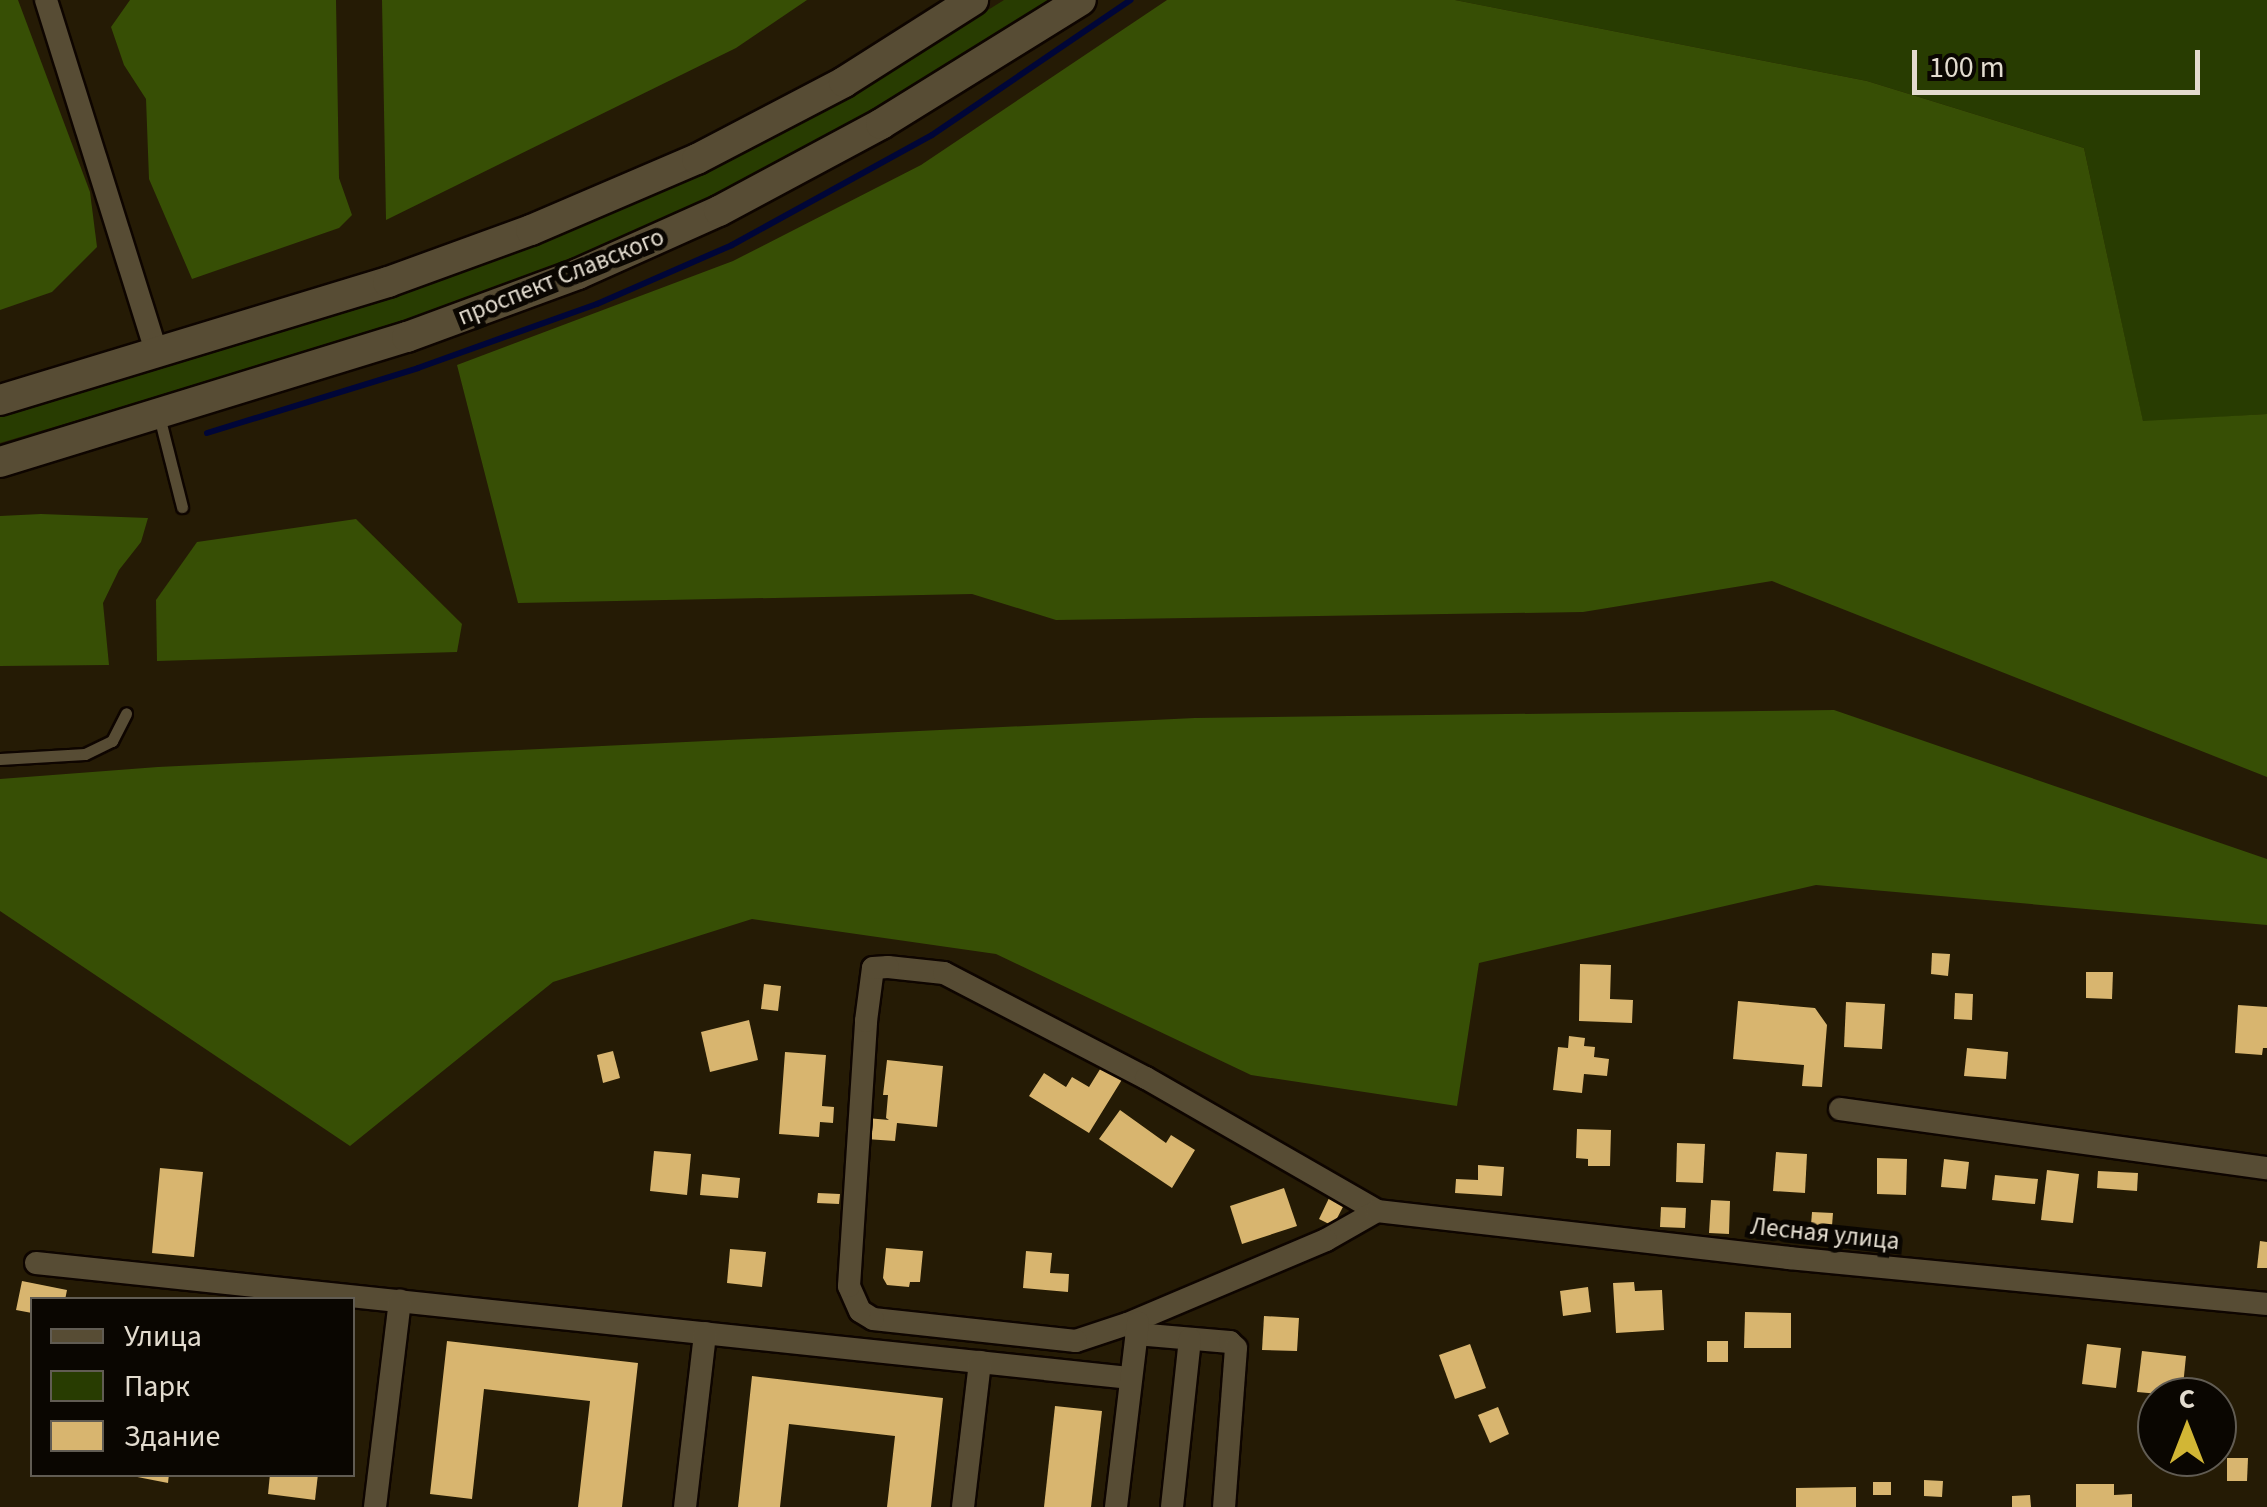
<!DOCTYPE html>
<meta charset="utf-8">
<style>
body{margin:0}
#map{position:relative;width:2267px;height:1507px;overflow:hidden;background:#251b05;font-family:"Source Sans 3",sans-serif}
div>[style]{position:absolute}
.green>*{inset:0;background:#283c01}
.forest>*{inset:0;background:#374f05}
.stream>*{height:6px;margin:-3px;padding:0 3px;transform-origin:3px;border-radius:3px;background:#000638}
.building>*{inset:0;background:#d8b56f}
.roads{filter:drop-shadow(2px 0 #0e0500) drop-shadow(-2px 0 #0e0500) drop-shadow(0 2px #0e0500) drop-shadow(0 -2px #0e0500)}
.lane>*{height:11px;margin:-5.5px;padding:0 5.5px;transform-origin:5.5px;border-radius:5.5px;background:#574c34}
.street>*{height:22px;margin:-11px;padding:0 11px;transform-origin:11px;border-radius:11px;background:#574c34}
.secondary>*{height:30px;margin:-15px;padding:0 15px;transform-origin:15px;border-radius:15px;background:#574c34}
span{translate:-50% -50%;white-space:nowrap;text-align:center;line-height:1.15;-webkit-text-stroke:10px #0a0601;paint-order:stroke}
.street-label{font-size:25px;color:#e3dccf}
.legend{position:absolute;left:30px;top:1297px;width:325px;height:180px;box-sizing:border-box;background:#0a0601;border:2px solid #615c53;margin:0;padding:12px 18px;list-style:none;font-size:30px;color:#e3dccf}
.legend li{display:flex;align-items:center;gap:20px;height:50px}
.legend b{width:50px;border:2px solid #615c53}
.north{position:absolute;left:2137px;top:1377px;width:100px;height:100px;box-sizing:border-box;background:#0a0601;border:2px solid #615c53;border-radius:50%;rotate:0deg;font-size:28px;font-weight:700;line-height:40px;text-align:center;color:#e3dccf}
.north::after{content:'';display:block;margin:auto;width:35px;height:45px;background:#d2b635;clip-path:polygon(50% 0,100% 100%,50% 72%,0 100%)}
.scale{position:absolute;left:1912px;top:50px;width:288px;height:45px;box-sizing:border-box;border:5px solid #e3dccf;border-top:0;padding-left:12px;font-size:30px;line-height:35px;white-space:nowrap;color:#e3dccf;-webkit-text-stroke:8px #0a0601;paint-order:stroke}
</style>
<div id="map">
<div class="green">
<i style="clip-path:polygon(1004px 0,1052px 0,864px 119px,708px 199px,548px 272px,390px 328px,0 443px,0 413px,381px 300px,536px 245px,699px 174px,851px 95px)"></i>
<i style="clip-path:polygon(1455px 0,2267px 0,2267px 414px,2143px 422px,2084px 148px,1867px 81px)"></i>
</div>
<div class="forest">
<i style="clip-path:polygon(0 0,18px 0,90px 192px,97px 247px,52px 292px,0 310px)"></i>
<i style="clip-path:polygon(130px 0,336px 0,339px 178px,352px 215px,339px 228px,192px 279px,149px 179px,146px 99px,124px 65px,111px 27px)"></i>
<i style="clip-path:polygon(382px 0,807px 0,736px 48px,386px 220px)"></i>
<i style="clip-path:polygon(1167px 0,1455px 0,1867px 81px,2084px 148px,2143px 421px,2267px 414px,2267px 777px,1772px 581px,1583px 612px,1056px 620px,972px 594px,518px 603px,457px 365px,733px 261px,921px 165px)"></i>
<i style="clip-path:polygon(41px 514px,148px 518px,141px 542px,119px 570px,103px 603px,109px 665px,0 666px,0 516px)"></i>
<i style="clip-path:polygon(356px 519px,462px 624px,457px 652px,157px 661px,156px 600px,197px 542px)"></i>
<i style="clip-path:polygon(1834px 710px,2267px 859px,2267px 925px,1816px 885px,1479px 963px,1457px 1106px,1251px 1075px,996px 954px,752px 919px,553px 982px,350px 1146px,0 911px,0 779px,158px 767px,1195px 718px)"></i>
</div>
<div class="stream">
<i style="left:207px;top:433px;width:221px;rotate:-17.1deg"></i>
<i style="left:418px;top:368px;width:190px;rotate:-19.7deg"></i>
<i style="left:597px;top:304px;width:147px;rotate:-23.6deg"></i>
<i style="left:732px;top:245px;width:228px;rotate:-28.8deg"></i>
<i style="left:932px;top:135px;width:240px;rotate:-34.2deg"></i>
</div>
<div class="building">
<i style="clip-path:polygon(1932px 953px,1950px 954px,1948px 976px,1931px 974px)"></i>
<i style="clip-path:polygon(1580px 964px,1611px 965px,1610px 999px,1633px 1000px,1632px 1023px,1579px 1021px)"></i>
<i style="clip-path:polygon(2086px 972px,2113px 972px,2112px 999px,2086px 998px)"></i>
<i style="clip-path:polygon(764px 984px,781px 986px,778px 1011px,761px 1009px)"></i>
<i style="clip-path:polygon(1955px 993px,1973px 994px,1972px 1020px,1954px 1019px)"></i>
<i style="clip-path:polygon(1738px 1001px,1815px 1008px,1827px 1025px,1822px 1087px,1802px 1086px,1804px 1065px,1733px 1059px)"></i>
<i style="clip-path:polygon(1846px 1002px,1885px 1004px,1882px 1049px,1844px 1047px)"></i>
<i style="clip-path:polygon(2238px 1005px,2267px 1007px,2267px 1048px,2263px 1048px,2262px 1055px,2235px 1053px)"></i>
<i style="clip-path:polygon(749px 1020px,758px 1060px,710px 1072px,701px 1032px)"></i>
<i style="clip-path:polygon(1569px 1036px,1585px 1038px,1584px 1046px,1595px 1047px,1594px 1057px,1609px 1059px,1607px 1076px,1584px 1074px,1582px 1093px,1553px 1090px,1558px 1047px,1568px 1048px)"></i>
<i style="clip-path:polygon(1967px 1048px,2008px 1052px,2006px 1079px,1964px 1076px)"></i>
<i style="clip-path:polygon(613px 1051px,620px 1078px,603px 1083px,597px 1055px)"></i>
<i style="clip-path:polygon(785px 1052px,826px 1055px,822px 1106px,834px 1107px,833px 1123px,820px 1122px,819px 1137px,779px 1134px)"></i>
<i style="clip-path:polygon(887px 1060px,943px 1066px,937px 1127px,897px 1123px,895px 1141px,866px 1139px,867px 1118px,889px 1120px,886px 1118px,888px 1095px,883px 1095px)"></i>
<i style="clip-path:polygon(1102px 1066px,1123px 1078px,1089px 1133px,1029px 1096px,1044px 1073px,1066px 1087px,1072px 1077px,1089px 1087px)"></i>
<i style="clip-path:polygon(1120px 1110px,1166px 1143px,1171px 1135px,1195px 1150px,1172px 1188px,1099px 1139px)"></i>
<i style="clip-path:polygon(1577px 1129px,1611px 1130px,1610px 1166px,1588px 1166px,1588px 1159px,1576px 1158px)"></i>
<i style="clip-path:polygon(1677px 1143px,1705px 1144px,1703px 1183px,1676px 1182px)"></i>
<i style="clip-path:polygon(654px 1151px,691px 1154px,687px 1195px,650px 1191px)"></i>
<i style="clip-path:polygon(1776px 1152px,1807px 1154px,1805px 1193px,1773px 1191px)"></i>
<i style="clip-path:polygon(1877px 1158px,1907px 1159px,1906px 1195px,1877px 1194px)"></i>
<i style="clip-path:polygon(1944px 1159px,1969px 1162px,1966px 1189px,1941px 1187px)"></i>
<i style="clip-path:polygon(1478px 1165px,1504px 1167px,1502px 1196px,1455px 1193px,1456px 1179px,1478px 1180px)"></i>
<i style="clip-path:polygon(160px 1168px,203px 1172px,194px 1257px,152px 1253px)"></i>
<i style="clip-path:polygon(2047px 1170px,2079px 1174px,2073px 1223px,2041px 1220px)"></i>
<i style="clip-path:polygon(2098px 1171px,2138px 1173px,2137px 1191px,2097px 1188px)"></i>
<i style="clip-path:polygon(702px 1174px,740px 1178px,738px 1198px,700px 1195px)"></i>
<i style="clip-path:polygon(1995px 1175px,2038px 1179px,2035px 1204px,1992px 1200px)"></i>
<i style="clip-path:polygon(1284px 1188px,1297px 1226px,1242px 1244px,1230px 1206px)"></i>
<i style="clip-path:polygon(818px 1193px,840px 1194px,839px 1204px,817px 1203px)"></i>
<i style="clip-path:polygon(1330px 1196px,1345px 1203px,1333px 1226px,1319px 1219px)"></i>
<i style="clip-path:polygon(1711px 1200px,1730px 1201px,1729px 1234px,1709px 1233px)"></i>
<i style="clip-path:polygon(1661px 1207px,1686px 1208px,1685px 1228px,1660px 1227px)"></i>
<i style="clip-path:polygon(1812px 1212px,1833px 1213px,1831px 1239px,1810px 1238px)"></i>
<i style="clip-path:polygon(2260px 1241px,2267px 1242px,2267px 1268px,2257px 1268px)"></i>
<i style="clip-path:polygon(886px 1248px,923px 1251px,920px 1282px,910px 1282px,909px 1287px,887px 1285px,883px 1278px)"></i>
<i style="clip-path:polygon(730px 1249px,766px 1252px,762px 1287px,727px 1283px)"></i>
<i style="clip-path:polygon(1026px 1251px,1052px 1253px,1050px 1273px,1069px 1274px,1068px 1292px,1023px 1288px)"></i>
<i style="clip-path:polygon(22px 1281px,67px 1290px,65px 1300px,32px 1300px,32px 1313px,16px 1310px)"></i>
<i style="clip-path:polygon(1634px 1282px,1635px 1291px,1662px 1290px,1664px 1330px,1616px 1333px,1613px 1283px)"></i>
<i style="clip-path:polygon(1588px 1287px,1591px 1312px,1563px 1316px,1560px 1291px)"></i>
<i style="clip-path:polygon(1745px 1312px,1791px 1313px,1791px 1348px,1744px 1348px)"></i>
<i style="clip-path:polygon(1264px 1316px,1299px 1318px,1297px 1351px,1262px 1350px)"></i>
<i style="clip-path:polygon(447px 1341px,638px 1363px,622px 1507px,578px 1507px,590px 1401px,484px 1389px,472px 1499px,430px 1494px)"></i>
<i style="clip-path:polygon(1707px 1341px,1728px 1341px,1728px 1362px,1707px 1362px)"></i>
<i style="clip-path:polygon(1470px 1344px,1486px 1388px,1455px 1399px,1439px 1355px)"></i>
<i style="clip-path:polygon(2087px 1344px,2121px 1348px,2116px 1388px,2082px 1384px)"></i>
<i style="clip-path:polygon(2142px 1351px,2186px 1356px,2182px 1396px,2137px 1392px)"></i>
<i style="clip-path:polygon(752px 1376px,943px 1398px,931px 1507px,887px 1507px,895px 1436px,789px 1424px,780px 1507px,738px 1507px)"></i>
<i style="clip-path:polygon(1055px 1406px,1102px 1411px,1091px 1507px,1044px 1507px)"></i>
<i style="clip-path:polygon(1498px 1407px,1509px 1434px,1490px 1443px,1478px 1415px)"></i>
<i style="clip-path:polygon(2159px 1457px,2185px 1457px,2185px 1468px,2159px 1467px)"></i>
<i style="clip-path:polygon(2227px 1458px,2248px 1458px,2247px 1481px,2227px 1481px)"></i>
<i style="clip-path:polygon(122px 1474px,169px 1474px,168px 1483px)"></i>
<i style="clip-path:polygon(270px 1474px,318px 1474px,315px 1500px,268px 1494px)"></i>
<i style="clip-path:polygon(1924px 1480px,1943px 1481px,1942px 1497px,1924px 1496px)"></i>
<i style="clip-path:polygon(1873px 1482px,1891px 1482px,1891px 1495px,1873px 1495px)"></i>
<i style="clip-path:polygon(2076px 1484px,2114px 1484px,2114px 1495px,2132px 1494px,2132px 1507px,2076px 1507px)"></i>
<i style="clip-path:polygon(1856px 1487px,1856px 1507px,1796px 1507px,1796px 1488px)"></i>
<i style="clip-path:polygon(2030px 1495px,2031px 1507px,2012px 1507px,2012px 1496px)"></i>
</div>
<div class="roads">
<div class="lane">
<i style="left:159px;top:416px;width:94px;rotate:75.8deg"></i>
<i style="left:0;top:759px;width:85px;rotate:-3.4deg"></i>
<i style="left:85px;top:754px;width:30px;rotate:-26deg"></i>
<i style="left:112px;top:741px;width:31px;rotate:-63deg"></i>
</div>
<div class="street">
<i style="left:46px;top:0;width:371px;rotate:72.6deg"></i>
<i style="left:888px;top:967px;width:56px;rotate:6.1deg"></i>
<i style="left:944px;top:973px;width:228px;rotate:27.5deg"></i>
<i style="left:1146px;top:1078px;width:267px;rotate:29.9deg"></i>
<i style="left:1377px;top:1211px;width:59px;rotate:150.4deg"></i>
<i style="left:1326px;top:1240px;width:216px;rotate:157.1deg"></i>
<i style="left:1127px;top:1324px;width:54px;rotate:161.6deg"></i>
<i style="left:1076px;top:1341px;width:204px;rotate:-173.8deg"></i>
<i style="left:873px;top:1319px;width:15px;rotate:-148deg"></i>
<i style="left:860px;top:1311px;width:27px;rotate:-114deg"></i>
<i style="left:849px;top:1286px;width:266px;rotate:-86.3deg"></i>
<i style="left:866px;top:1021px;width:53px;rotate:-82.5deg"></i>
<i style="left:873px;top:968px;width:15px;rotate:-4deg"></i>
<i style="left:1840px;top:1109px;width:431px;rotate:7.9deg"></i>
<i style="left:1377px;top:1211px;width:415px;rotate:6.5deg"></i>
<i style="left:1789px;top:1258px;width:480px;rotate:5.5deg"></i>
<i style="left:36px;top:1263px;width:1101px;rotate:6deg"></i>
<i style="left:1136px;top:1334px;width:94px;rotate:4.9deg"></i>
<i style="left:1230px;top:1342px;width:8px;rotate:45deg"></i>
<i style="left:1236px;top:1348px;width:159px;rotate:94.3deg"></i>
<i style="left:375px;top:1507px;width:208px;rotate:-83.1deg"></i>
<i style="left:685px;top:1507px;width:175px;rotate:-83.4deg"></i>
<i style="left:963px;top:1507px;width:146px;rotate:-83.3deg"></i>
<i style="left:1116px;top:1507px;width:186px;rotate:-83.2deg"></i>
<i style="left:1172px;top:1507px;width:169px;rotate:-83.9deg"></i>
</div>
<div class="secondary">
<i style="left:0;top:400px;width:406px;rotate:-16.9deg"></i>
<i style="left:388px;top:282px;width:152px;rotate:-20deg"></i>
<i style="left:531px;top:230px;width:181px;rotate:-23.2deg"></i>
<i style="left:697px;top:159px;width:166px;rotate:-27.6deg"></i>
<i style="left:844px;top:82px;width:153px;rotate:-32.4deg"></i>
<i style="left:0;top:462px;width:426px;rotate:-17.1deg"></i>
<i style="left:407px;top:337px;width:182px;rotate:-20.2deg"></i>
<i style="left:578px;top:274px;width:154px;rotate:-24.1deg"></i>
<i style="left:719px;top:211px;width:184px;rotate:-28.2deg"></i>
<i style="left:881px;top:124px;width:235px;rotate:-31.8deg"></i>
</div>
</div>
<div class="street-label">
<span style="left:561px;top:277px;rotate:-22deg">проспект Славского</span>
<span style="left:1825px;top:1234px;rotate:6deg">Лесная улица</span>
</div>
<ul class="legend">
<li><b style="height:12px;background:#574c34"></b>Улица</li>
<li><b style="height:28px;background:#283c01"></b>Парк</li>
<li><b style="height:28px;background:#d8b56f"></b>Здание</li>
</ul>
<div class="north">С</div>
<div class="scale">100 m</div>
</div>
